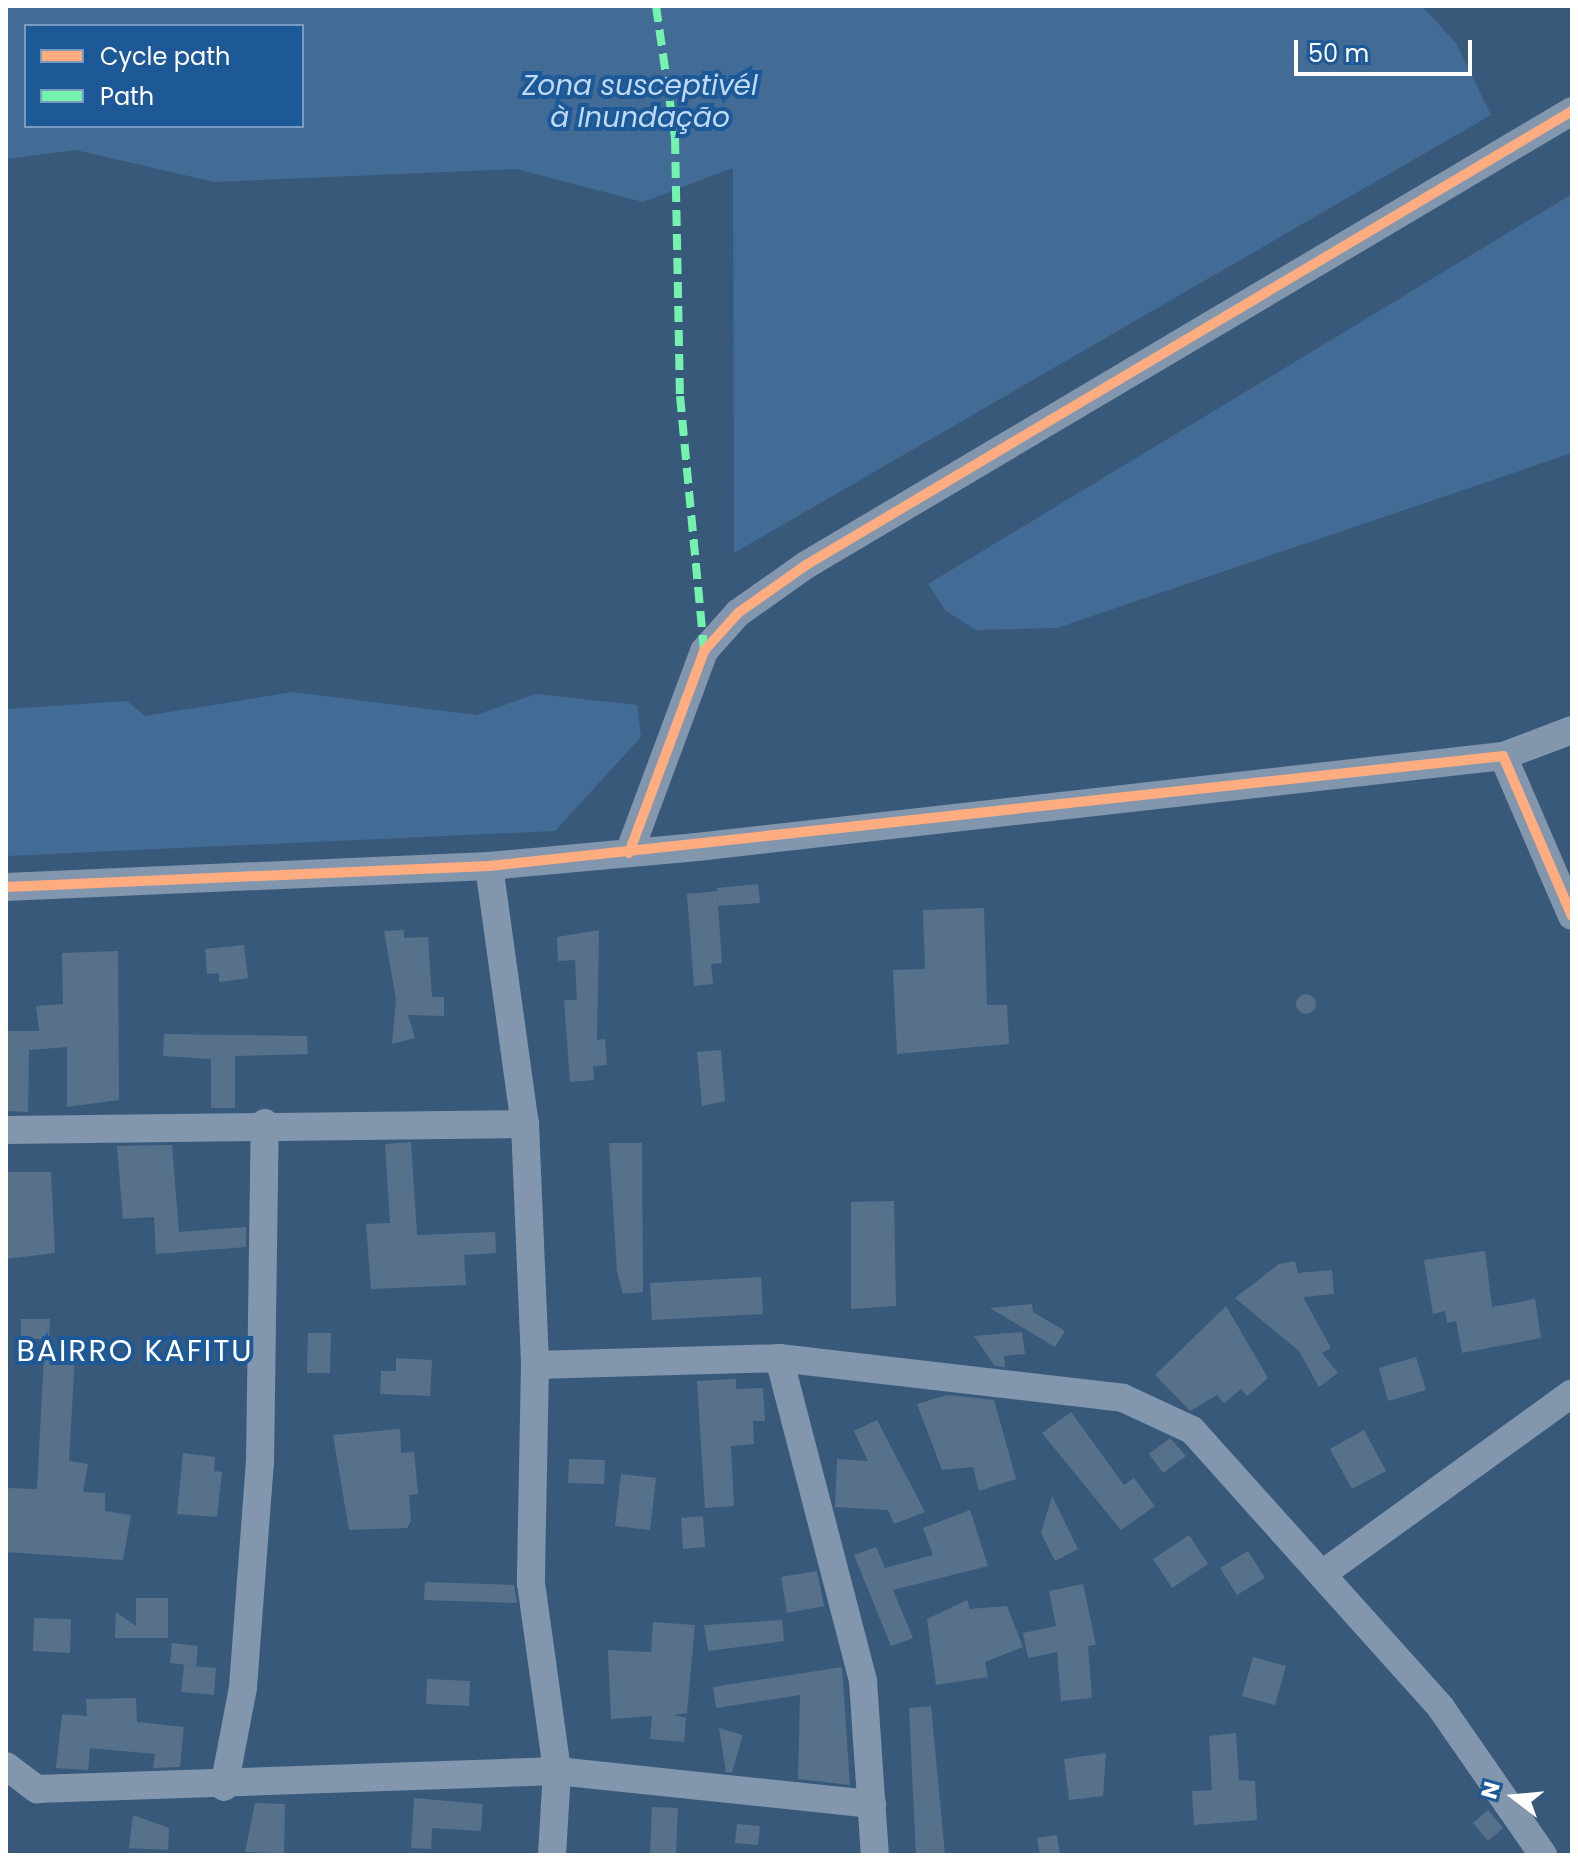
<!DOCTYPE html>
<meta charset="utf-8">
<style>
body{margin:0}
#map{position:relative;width:1578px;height:1861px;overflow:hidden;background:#39597b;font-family:Poppins,sans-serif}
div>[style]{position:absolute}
.water>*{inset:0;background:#426b96}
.building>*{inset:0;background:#57718b}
.round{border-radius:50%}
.minor>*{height:28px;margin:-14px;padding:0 14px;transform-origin:14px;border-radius:14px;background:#8297ad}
.quiet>*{height:8px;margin-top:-4px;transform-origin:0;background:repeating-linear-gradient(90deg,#73f3ae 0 16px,transparent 0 24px)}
.cycleway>*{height:10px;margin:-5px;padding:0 5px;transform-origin:5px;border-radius:5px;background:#ffac80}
span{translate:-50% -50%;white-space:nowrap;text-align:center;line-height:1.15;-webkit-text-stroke:8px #1d5897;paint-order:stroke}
.water-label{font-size:28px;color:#bddaf6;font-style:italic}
.quarter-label{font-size:30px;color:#fff;letter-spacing:2px}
.frame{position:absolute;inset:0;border:8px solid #fff;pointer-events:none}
.legend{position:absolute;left:24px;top:24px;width:280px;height:104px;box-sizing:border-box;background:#1d5897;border:2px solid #779bc1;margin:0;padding:10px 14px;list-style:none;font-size:24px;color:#fff}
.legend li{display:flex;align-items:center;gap:16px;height:40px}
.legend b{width:40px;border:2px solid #779bc1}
.north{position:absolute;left:1474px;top:1757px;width:80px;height:80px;-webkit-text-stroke:6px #1d5897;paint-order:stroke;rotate:286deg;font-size:22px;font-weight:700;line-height:32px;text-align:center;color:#fff}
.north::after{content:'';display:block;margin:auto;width:28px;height:36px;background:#fff;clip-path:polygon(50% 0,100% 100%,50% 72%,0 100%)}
.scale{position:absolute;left:1294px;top:40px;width:178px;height:36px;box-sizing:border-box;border:4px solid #fff;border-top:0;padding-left:10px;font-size:24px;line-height:28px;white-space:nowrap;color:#fff;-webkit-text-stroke:6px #1d5897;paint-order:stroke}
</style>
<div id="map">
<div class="water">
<i style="clip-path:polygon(evenodd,6px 6px,1422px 6px,1456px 43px,1491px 115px,734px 553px,733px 168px,643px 202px,516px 169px,214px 182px,76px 150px,6px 159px,6px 6px,26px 26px,302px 26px,302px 126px,26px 126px,26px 26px)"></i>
<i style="clip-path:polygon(1572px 194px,1572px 453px,1057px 628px,976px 630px,946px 611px,928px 584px)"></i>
<i style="clip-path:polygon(292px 692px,476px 715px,536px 694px,637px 705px,641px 737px,555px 831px,6px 856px,6px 709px,127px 701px,145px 716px)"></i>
</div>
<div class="building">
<i style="clip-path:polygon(758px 884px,760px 903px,718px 906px,717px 888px)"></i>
<i style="clip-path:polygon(717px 891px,722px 963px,711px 964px,713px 984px,694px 986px,687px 894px)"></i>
<i style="clip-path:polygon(984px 908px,987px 1005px,1007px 1005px,1009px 1044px,897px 1054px,893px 970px,925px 969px,923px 910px)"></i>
<i style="clip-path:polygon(404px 930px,404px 938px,428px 937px,432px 997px,444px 997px,444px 1016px,408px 1015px,415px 1038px,392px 1044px,396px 999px,384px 931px)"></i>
<i style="clip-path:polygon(599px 930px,597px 1040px,605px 1039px,607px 1065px,593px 1066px,594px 1080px,570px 1082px,564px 1000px,577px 1000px,575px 960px,558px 961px,557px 937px)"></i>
<i style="clip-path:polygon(244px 945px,248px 978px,219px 982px,219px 973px,207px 974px,205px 949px)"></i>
<i style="clip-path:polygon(118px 951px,119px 1100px,67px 1107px,67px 1047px,29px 1050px,28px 1112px,6px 1111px,6px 1031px,39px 1031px,36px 1006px,63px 1004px,62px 953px)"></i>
<i class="round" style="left:1296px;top:994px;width:20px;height:20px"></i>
<i style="clip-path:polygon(164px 1034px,307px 1036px,308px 1054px,235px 1056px,235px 1108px,211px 1108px,211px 1059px,163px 1056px)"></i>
<i style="clip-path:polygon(721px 1050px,725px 1101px,702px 1106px,697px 1052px)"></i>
<i style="clip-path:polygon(411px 1142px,417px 1235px,495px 1232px,496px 1253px,464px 1255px,466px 1285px,371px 1289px,366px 1224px,390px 1223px,385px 1144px)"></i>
<i style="clip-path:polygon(609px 1143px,642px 1143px,643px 1292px,623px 1294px,617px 1271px)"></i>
<i style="clip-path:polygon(172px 1145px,179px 1232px,246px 1227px,246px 1247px,156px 1254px,154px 1217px,123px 1219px,117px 1146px)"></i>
<i style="clip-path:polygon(6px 1172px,51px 1172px,55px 1253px,6px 1259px)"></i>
<i style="clip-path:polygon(894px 1201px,896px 1306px,851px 1309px,851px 1202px)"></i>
<i style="clip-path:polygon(1485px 1251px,1492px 1307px,1535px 1299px,1541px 1338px,1462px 1353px,1456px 1321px,1447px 1323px,1445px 1311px,1433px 1314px,1424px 1260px)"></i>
<i style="clip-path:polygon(1295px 1261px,1298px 1273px,1332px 1270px,1334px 1294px,1303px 1297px,1331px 1348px,1322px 1353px,1338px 1373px,1319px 1387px,1299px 1351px,1235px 1298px,1279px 1264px)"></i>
<i style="clip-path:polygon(761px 1277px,763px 1314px,652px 1320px,650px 1283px)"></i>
<i style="clip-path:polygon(1032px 1304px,1033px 1312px,1065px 1331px,1055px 1347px,990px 1308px)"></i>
<i style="clip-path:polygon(1226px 1306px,1268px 1378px,1247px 1396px,1241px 1389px,1224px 1403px,1217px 1395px,1190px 1411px,1155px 1375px)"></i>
<i style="clip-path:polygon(21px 1319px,50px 1319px,49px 1339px,21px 1339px)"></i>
<i style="clip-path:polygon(1022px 1332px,1025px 1354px,1004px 1356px,1005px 1367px,995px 1366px,974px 1336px)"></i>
<i style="clip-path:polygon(308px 1333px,331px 1333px,330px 1373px,307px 1373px)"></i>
<i style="clip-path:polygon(44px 1355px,75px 1356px,69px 1461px,88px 1464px,83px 1492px,105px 1493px,105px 1511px,131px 1515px,123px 1560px,6px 1552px,6px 1488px,37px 1489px)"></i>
<i style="clip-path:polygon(1416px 1357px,1426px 1390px,1388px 1401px,1379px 1368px)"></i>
<i style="clip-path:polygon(396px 1358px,432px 1360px,430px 1396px,380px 1394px,381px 1371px,396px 1371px)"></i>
<i style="clip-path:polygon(736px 1379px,736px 1389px,763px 1388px,765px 1421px,753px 1421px,754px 1444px,731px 1446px,734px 1506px,705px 1508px,697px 1381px)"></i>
<i style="clip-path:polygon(947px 1395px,994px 1400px,1016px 1479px,979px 1491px,973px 1467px,942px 1470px,917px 1404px)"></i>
<i style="clip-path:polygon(1071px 1412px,1124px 1485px,1134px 1478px,1155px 1506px,1121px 1530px,1042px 1433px)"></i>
<i style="clip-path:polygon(877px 1420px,925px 1512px,894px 1524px,888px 1510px,835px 1507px,837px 1459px,868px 1461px,854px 1431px)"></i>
<i style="clip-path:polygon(400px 1429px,401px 1453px,414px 1452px,418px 1494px,409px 1495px,411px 1521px,407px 1528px,349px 1530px,333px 1435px)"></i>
<i style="clip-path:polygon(1364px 1430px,1386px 1471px,1352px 1489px,1330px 1449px)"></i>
<i style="clip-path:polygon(1170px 1438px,1186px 1456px,1163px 1473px,1149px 1454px)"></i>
<i style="clip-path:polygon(183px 1453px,215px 1457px,214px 1471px,222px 1472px,217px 1517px,177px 1514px)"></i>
<i style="clip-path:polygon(569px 1459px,605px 1460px,604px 1484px,568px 1483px)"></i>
<i style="clip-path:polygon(621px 1474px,656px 1478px,650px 1530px,615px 1526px)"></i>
<i style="clip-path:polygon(1052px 1496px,1078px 1549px,1055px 1561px,1041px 1533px)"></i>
<i style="clip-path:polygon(970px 1510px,988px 1566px,893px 1590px,913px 1638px,891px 1646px,854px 1555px,876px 1547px,885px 1568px,933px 1555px,923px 1528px)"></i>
<i style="clip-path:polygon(703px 1516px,705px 1547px,683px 1549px,681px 1518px)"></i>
<i style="clip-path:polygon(1189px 1535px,1208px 1564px,1172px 1588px,1153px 1559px)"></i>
<i style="clip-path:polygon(1248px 1551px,1265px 1578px,1237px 1595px,1220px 1568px)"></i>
<i style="clip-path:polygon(817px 1571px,824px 1606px,787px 1613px,781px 1577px)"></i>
<i style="clip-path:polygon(425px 1582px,514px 1585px,517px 1603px,424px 1600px)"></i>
<i style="clip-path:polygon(1083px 1584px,1096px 1645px,1088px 1646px,1092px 1698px,1061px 1701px,1057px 1652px,1028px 1658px,1023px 1633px,1056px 1626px,1049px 1591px)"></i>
<i style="clip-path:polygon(136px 1598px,168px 1598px,168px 1638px,115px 1638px,116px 1612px,136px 1626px)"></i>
<i style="clip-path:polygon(967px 1600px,970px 1609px,1007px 1606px,1023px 1647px,985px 1662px,988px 1677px,936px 1685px,927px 1619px)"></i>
<i style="clip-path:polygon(34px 1618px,71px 1619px,70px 1653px,33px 1651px)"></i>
<i style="clip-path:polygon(782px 1620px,784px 1641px,708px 1651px,704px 1625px)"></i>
<i style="clip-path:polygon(653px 1622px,695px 1625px,687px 1713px,674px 1715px,686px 1718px,684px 1742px,650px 1739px,652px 1716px,611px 1719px,608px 1650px,651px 1652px)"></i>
<i style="clip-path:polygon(172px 1643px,198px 1646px,196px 1666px,170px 1663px)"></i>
<i style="clip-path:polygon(1253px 1657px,1286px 1666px,1275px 1705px,1242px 1696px)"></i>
<i style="clip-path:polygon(184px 1665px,216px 1668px,214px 1695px,181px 1692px)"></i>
<i style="clip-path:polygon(842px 1667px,850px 1785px,798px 1779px,800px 1695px,716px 1708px,713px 1687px)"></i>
<i style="clip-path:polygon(427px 1679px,470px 1681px,469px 1706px,426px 1704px)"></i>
<i style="clip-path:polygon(136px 1698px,137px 1722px,184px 1727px,180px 1767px,153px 1768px,155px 1754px,90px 1748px,88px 1770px,56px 1768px,62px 1714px,87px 1716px,86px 1699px)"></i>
<i style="clip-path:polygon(931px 1706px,945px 1855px,916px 1855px,909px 1708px)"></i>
<i style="clip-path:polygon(719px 1728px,743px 1735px,732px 1772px,726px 1772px)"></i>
<i style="clip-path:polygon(1236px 1733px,1239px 1780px,1255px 1781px,1257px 1820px,1194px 1825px,1192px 1791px,1212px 1790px,1209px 1736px)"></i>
<i style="clip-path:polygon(1106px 1753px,1103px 1796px,1069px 1800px,1064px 1759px)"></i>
<i style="clip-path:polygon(414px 1798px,483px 1804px,481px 1831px,432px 1828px,431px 1849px,411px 1848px)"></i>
<i style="clip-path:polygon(255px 1803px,285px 1804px,284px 1853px,245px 1852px)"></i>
<i style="clip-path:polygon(652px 1807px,678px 1808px,676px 1855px,650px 1855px)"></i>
<i style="clip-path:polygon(1488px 1810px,1503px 1828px,1488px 1841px,1473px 1823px)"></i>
<i style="clip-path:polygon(133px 1815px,169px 1828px,168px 1850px,129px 1848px)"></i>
<i style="clip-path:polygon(737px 1824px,760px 1826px,758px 1845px,735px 1843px)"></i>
<i style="clip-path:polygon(1057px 1835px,1060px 1855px,1040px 1855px,1037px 1838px)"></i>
</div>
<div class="minor">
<i style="left:1503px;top:756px;width:174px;rotate:66.7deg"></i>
<i style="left:629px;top:853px;width:215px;rotate:-69.6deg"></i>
<i style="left:704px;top:651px;width:51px;rotate:-48.2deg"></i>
<i style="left:738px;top:613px;width:83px;rotate:-35.2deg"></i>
<i style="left:806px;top:565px;width:890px;rotate:-30.65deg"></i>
<i style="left:489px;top:866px;width:260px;rotate:82.1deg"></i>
<i style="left:525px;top:1124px;width:241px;rotate:87.6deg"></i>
<i style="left:535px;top:1365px;width:218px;rotate:91.1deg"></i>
<i style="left:531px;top:1583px;width:190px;rotate:82.1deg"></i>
<i style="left:557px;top:1771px;width:84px;rotate:93.4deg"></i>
<i style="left:6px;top:887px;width:483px;rotate:-2.5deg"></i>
<i style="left:489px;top:866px;width:209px;rotate:-5.2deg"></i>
<i style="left:697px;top:847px;width:811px;rotate:-6.44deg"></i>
<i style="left:1503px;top:756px;width:74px;rotate:-20.6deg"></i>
<i style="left:6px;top:1130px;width:519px;rotate:-0.66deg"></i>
<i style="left:779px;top:1358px;width:334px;rotate:75.4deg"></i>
<i style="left:863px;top:1681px;width:174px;rotate:86.1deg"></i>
<i style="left:535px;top:1365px;width:244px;rotate:-1.6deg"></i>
<i style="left:779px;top:1358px;width:346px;rotate:6.6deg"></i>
<i style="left:1123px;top:1398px;width:76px;rotate:24.9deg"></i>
<i style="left:1192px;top:1430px;width:373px;rotate:48.1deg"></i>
<i style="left:1441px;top:1708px;width:179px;rotate:55.2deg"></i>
<i style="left:1325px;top:1572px;width:305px;rotate:-35.9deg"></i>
<i style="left:6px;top:1766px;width:39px;rotate:37deg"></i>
<i style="left:37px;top:1789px;width:520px;rotate:-1.98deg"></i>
<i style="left:557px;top:1771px;width:317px;rotate:6deg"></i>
<i style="left:224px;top:1787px;width:102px;rotate:-79.2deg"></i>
<i style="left:243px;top:1687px;width:225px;rotate:-85.7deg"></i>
<i style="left:260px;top:1463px;width:340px;rotate:-89.2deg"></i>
</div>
<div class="quiet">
<i style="left:656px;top:6px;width:133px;rotate:81.8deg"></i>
<i style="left:675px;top:138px;width:258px;rotate:88.9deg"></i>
<i style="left:680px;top:396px;width:256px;rotate:84.6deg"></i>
</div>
<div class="cycleway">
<i style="left:629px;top:853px;width:215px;rotate:-69.6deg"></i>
<i style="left:704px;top:651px;width:51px;rotate:-48.2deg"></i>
<i style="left:738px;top:613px;width:83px;rotate:-35.2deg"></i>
<i style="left:806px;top:565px;width:890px;rotate:-30.65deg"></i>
<i style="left:6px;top:887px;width:483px;rotate:-2.5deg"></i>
<i style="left:489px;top:866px;width:1020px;rotate:-6.19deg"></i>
<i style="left:1503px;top:756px;width:174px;rotate:66.7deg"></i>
</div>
<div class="water-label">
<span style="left:640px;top:102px">Zona susceptivél<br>à Inundação</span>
</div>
<div class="quarter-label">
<span style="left:135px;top:1351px">BAIRRO KAFITU</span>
</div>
<div class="frame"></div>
<ul class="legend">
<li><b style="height:10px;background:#ffac80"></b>Cycle path</li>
<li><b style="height:10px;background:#73f3ae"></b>Path</li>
</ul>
<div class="north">N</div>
<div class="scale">50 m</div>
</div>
